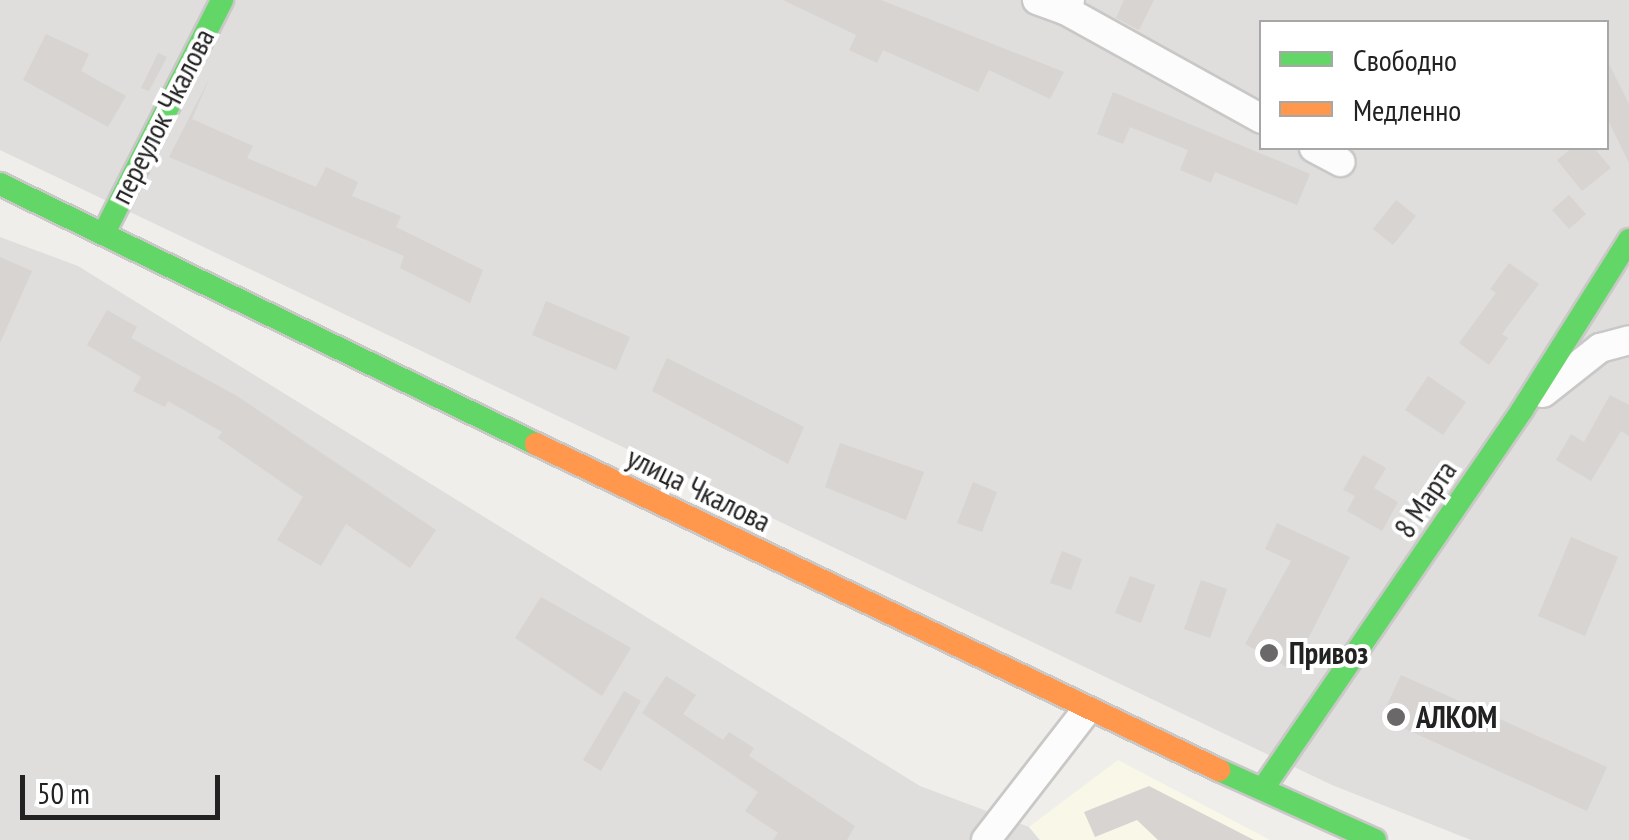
<!DOCTYPE html>
<meta charset="utf-8">
<style>
body{margin:0}
#map{position:relative;width:1629px;height:840px;overflow:hidden;background:#f0eeeb;font-family:"PT Sans Narrow",sans-serif}
div>[style]{position:absolute}
.residential>*{inset:0;background:#dfdedc}
.education>*{inset:0;background:#f8f7e8}
.building>*{inset:0;background:#d7d4d2}
.roads{filter:drop-shadow(2px 0 #c9c8c7) drop-shadow(-2px 0 #c9c8c7) drop-shadow(0 2px #c9c8c7) drop-shadow(0 -2px #c9c8c7)}
.street>*{height:28px;margin:-14px;padding:0 14px;transform-origin:14px;border-radius:14px;background:#fdfcfc}
.fast>*{height:22px;margin:-11px;padding:0 11px;transform-origin:11px;border-radius:11px;background:#63d668}
.slow>*{height:22px;margin:-11px;padding:0 11px;transform-origin:11px;border-radius:11px;background:#ff974d}
.dots>*{width:28px;height:28px;translate:-50% -50%;box-sizing:border-box;border:5px solid #fff;border-radius:50%}
span{translate:-50% -50%;white-space:nowrap;text-align:center;line-height:1.15;-webkit-text-stroke:8px #fff;paint-order:stroke}
.street-label{font-size:30px;color:#222}
.poi-label{font-size:30px;color:#222;font-weight:700}
.left{translate:0 -50%;text-align:left}
.legend{position:absolute;left:1259px;top:20px;width:350px;height:130px;box-sizing:border-box;background:#fff;border:2px solid #a7a7a7;margin:0;padding:12px 18px;list-style:none;font-size:30px;color:#222}
.legend li{display:flex;align-items:center;gap:20px;height:50px}
.legend b{width:50px;border:2px solid #a7a7a7}
.scale{position:absolute;left:20px;top:775px;width:200px;height:45px;box-sizing:border-box;border:5px solid #222;border-top:0;padding-left:12px;font-size:30px;line-height:35px;white-space:nowrap;color:#222;-webkit-text-stroke:8px #fff;paint-order:stroke}
</style>
<div id="map">
<div class="residential">
<i style="clip-path:polygon(evenodd,0 0,1629px 0,1629px 840px,1471px 840px,1332px 785px,0 150px,0 0,1262px 22px,1606px 22px,1606px 148px,1262px 148px,1262px 22px)"></i>
<i style="clip-path:polygon(0 237px,78px 266px,920px 786px,1029px 827px,1040px 840px,0 840px)"></i>
</div>
<div class="education">
<i style="clip-path:polygon(1118px 760px,1270px 840px,1040px 840px,1029px 827px)"></i>
</div>
<div class="building">
<i style="clip-path:polygon(783px 0,881px 0,1064px 72px,1050px 99px,989px 70px,978px 92px,883px 50px,877px 63px,849px 50px,856px 35px)"></i>
<i style="clip-path:polygon(1124px 0,1154px 0,1139px 30px,1116px 18px)"></i>
<i style="clip-path:polygon(46px 34px,89px 54px,81px 71px,126px 96px,108px 127px,23px 80px)"></i>
<i style="clip-path:polygon(158px 53px,167px 57px,149px 91px,141px 88px)"></i>
<i style="clip-path:polygon(1606px 58px,1629px 104px,1629px 163px,1606px 116px)"></i>
<i style="clip-path:polygon(210px 77px,192px 119px,253px 146px,247px 158px,316px 187px,326px 167px,358px 182px,352px 196px,401px 216px,396px 227px,483px 270px,470px 303px,400px 268px,404px 256px,169px 157px)"></i>
<i style="clip-path:polygon(1113px 92px,1310px 174px,1297px 205px,1215px 172px,1211px 183px,1180px 170px,1188px 150px,1130px 127px,1123px 144px,1097px 134px)"></i>
<i style="clip-path:polygon(1572px 148px,1594px 148px,1611px 168px,1582px 191px,1557px 160px)"></i>
<i style="clip-path:polygon(1569px 195px,1586px 214px,1569px 229px,1552px 210px)"></i>
<i style="clip-path:polygon(1396px 200px,1416px 216px,1393px 245px,1373px 229px)"></i>
<i style="clip-path:polygon(0 257px,32px 271px,0 343px)"></i>
<i style="clip-path:polygon(1509px 263px,1539px 284px,1502px 334px,1508px 338px,1489px 365px,1459px 343px,1496px 293px,1490px 289px)"></i>
<i style="clip-path:polygon(546px 301px,630px 337px,616px 370px,532px 335px)"></i>
<i style="clip-path:polygon(107px 310px,137px 327px,131px 338px,237px 396px,436px 530px,410px 568px,346px 524px,321px 566px,277px 540px,303px 497px,218px 438px,222px 432px,168px 401px,165px 407px,133px 391px,141px 377px,87px 345px)"></i>
<i style="clip-path:polygon(667px 358px,804px 427px,788px 464px,652px 391px)"></i>
<i style="clip-path:polygon(1428px 376px,1466px 402px,1443px 435px,1405px 410px)"></i>
<i style="clip-path:polygon(1610px 395px,1629px 405px,1629px 436px,1621px 431px,1591px 481px,1556px 460px,1571px 434px,1584px 442px)"></i>
<i style="clip-path:polygon(840px 443px,924px 472px,906px 520px,825px 487px)"></i>
<i style="clip-path:polygon(1363px 455px,1386px 468px,1374px 488px,1398px 502px,1382px 531px,1347px 511px,1355px 496px,1343px 490px)"></i>
<i style="clip-path:polygon(973px 482px,997px 492px,982px 532px,957px 523px)"></i>
<i style="clip-path:polygon(1277px 523px,1350px 557px,1292px 670px,1245px 644px,1291px 561px,1265px 549px)"></i>
<i style="clip-path:polygon(1571px 537px,1618px 557px,1585px 636px,1538px 616px)"></i>
<i style="clip-path:polygon(1062px 551px,1082px 559px,1071px 590px,1050px 583px)"></i>
<i style="clip-path:polygon(1130px 576px,1155px 585px,1141px 623px,1115px 613px)"></i>
<i style="clip-path:polygon(1201px 580px,1227px 589px,1210px 638px,1184px 629px)"></i>
<i style="clip-path:polygon(541px 597px,631px 648px,602px 696px,515px 638px)"></i>
<i style="clip-path:polygon(1401px 675px,1607px 767px,1587px 811px,1381px 718px)"></i>
<i style="clip-path:polygon(666px 676px,696px 695px,683px 714px,723px 740px,729px 732px,754px 748px,749px 756px,855px 826px,847px 840px,773px 840px,778px 833px,745px 811px,758px 792px,642px 713px)"></i>
<i style="clip-path:polygon(624px 691px,641px 701px,601px 771px,583px 760px)"></i>
<i style="clip-path:polygon(1149px 786px,1254px 840px,1158px 840px,1137px 820px,1095px 837px,1084px 812px)"></i>
</div>
<div class="roads">
<div class="street">
<i style="left:1037px;top:0;width:30px;rotate:20deg"></i>
<i style="left:1065px;top:10px;width:11px;rotate:-63deg"></i>
<i style="left:1065px;top:10px;width:225px;rotate:29deg"></i>
<i style="left:1314px;top:148px;width:30px;rotate:28deg"></i>
<i style="left:1543px;top:393px;width:73px;rotate:-38.3deg"></i>
<i style="left:1600px;top:348px;width:30px;rotate:-15deg"></i>
<i style="left:986px;top:840px;width:163px;rotate:-52.2deg"></i>
</div>
<div class="fast">
<i style="left:0;top:184px;width:596px;rotate:25.88deg"></i>
<i style="left:104px;top:233px;width:261px;rotate:-63.1deg"></i>
<i style="left:1219px;top:770px;width:171px;rotate:24.2deg"></i>
<i style="left:1264px;top:787px;width:457px;rotate:-55.6deg"></i>
<i style="left:1522px;top:410px;width:201px;rotate:-57.8deg"></i>
</div>
<div class="slow">
<i style="left:536px;top:444px;width:757px;rotate:25.52deg"></i>
</div>
</div>
<div class="dots">
<i style="left:1269px;top:653px;background:#6a6968"></i>
<i style="left:1396px;top:717px;background:#6a6968"></i>
</div>
<div class="street-label">
<span style="left:162px;top:116px;rotate:-63deg">переулок Чкалова</span>
<span style="left:699px;top:489px;rotate:26deg">улица Чкалова</span>
<span style="left:1425px;top:499px;rotate:-56deg">8 Марта</span>
</div>
<div class="poi-label">
<span class="left" style="left:1289px;top:653px">Привоз</span>
<span class="left" style="left:1416px;top:717px">АЛКОМ</span>
</div>
<ul class="legend">
<li><b style="height:12px;background:#63d668"></b>Свободно</li>
<li><b style="height:12px;background:#ff974d"></b>Медленно</li>
</ul>
<div class="scale">50 m</div>
</div>
